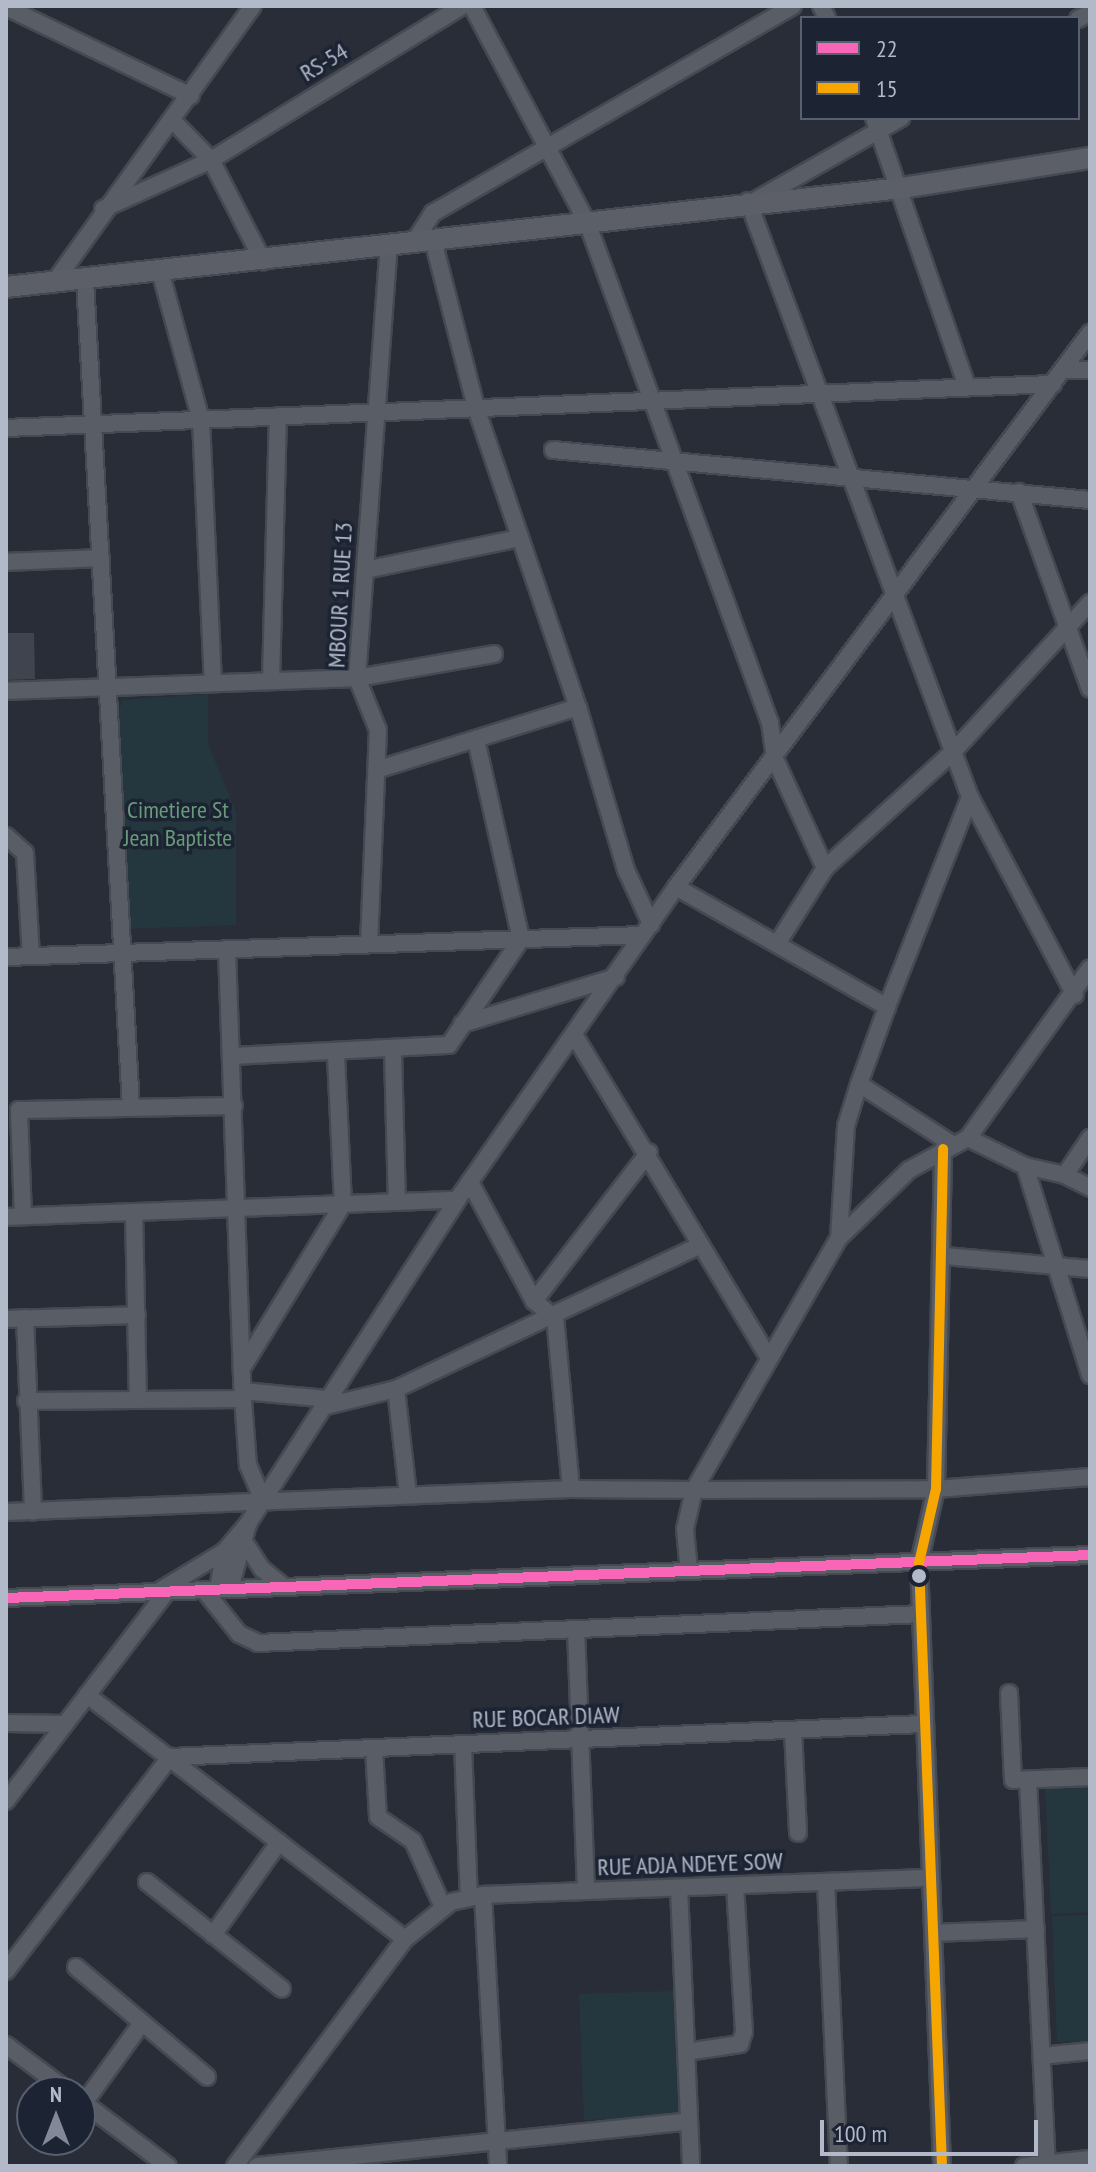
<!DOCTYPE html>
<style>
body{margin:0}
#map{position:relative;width:1096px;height:2172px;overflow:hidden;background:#282d38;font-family:"PT Sans Narrow",sans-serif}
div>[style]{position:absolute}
.green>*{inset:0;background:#25373e}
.building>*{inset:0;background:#40444e}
.roads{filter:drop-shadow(2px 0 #454951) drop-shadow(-2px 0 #454951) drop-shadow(0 2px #454951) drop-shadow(0 -2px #454951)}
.minor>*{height:16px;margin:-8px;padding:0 8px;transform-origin:8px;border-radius:8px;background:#595d66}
.major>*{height:20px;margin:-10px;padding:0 10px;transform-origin:10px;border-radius:10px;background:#5c5f67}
.bus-1>*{height:10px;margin:-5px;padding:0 5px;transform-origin:5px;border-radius:5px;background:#fa66b7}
.bus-2>*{height:10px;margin:-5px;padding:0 5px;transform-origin:5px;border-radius:5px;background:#f7a600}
.dots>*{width:22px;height:22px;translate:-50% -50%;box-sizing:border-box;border:4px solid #1c2333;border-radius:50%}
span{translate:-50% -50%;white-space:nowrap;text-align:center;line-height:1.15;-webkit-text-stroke:7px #1c2333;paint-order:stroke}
.street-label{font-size:24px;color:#b2b9c9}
.park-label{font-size:24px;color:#689b7a}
.frame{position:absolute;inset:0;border:8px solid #b2b9c9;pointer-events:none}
.legend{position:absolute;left:800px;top:16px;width:280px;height:104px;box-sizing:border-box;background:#1c2333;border:2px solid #585f6f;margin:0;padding:10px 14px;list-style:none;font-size:24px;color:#b2b9c9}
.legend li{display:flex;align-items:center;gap:16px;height:40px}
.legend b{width:40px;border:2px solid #585f6f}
.north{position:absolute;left:16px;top:2076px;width:80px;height:80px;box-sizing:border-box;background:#1c2333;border:2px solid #585f6f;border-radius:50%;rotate:0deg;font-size:22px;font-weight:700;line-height:32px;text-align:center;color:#b2b9c9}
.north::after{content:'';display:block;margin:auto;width:28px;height:36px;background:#828896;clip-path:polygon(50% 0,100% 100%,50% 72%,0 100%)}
.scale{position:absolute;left:820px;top:2120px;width:218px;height:36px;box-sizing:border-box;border:4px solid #b2b9c9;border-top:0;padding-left:10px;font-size:24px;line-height:28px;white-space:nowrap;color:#b2b9c9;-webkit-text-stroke:6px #1c2333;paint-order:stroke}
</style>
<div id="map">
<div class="green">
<i style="clip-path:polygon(208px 694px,208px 744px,236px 812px,236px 925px,124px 929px,117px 714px,123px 700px)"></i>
<i style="clip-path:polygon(1090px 1783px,1090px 1912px,1051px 1914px,1045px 1785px)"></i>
<i style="clip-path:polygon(1090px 1915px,1090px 2041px,1057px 2042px,1052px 1916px)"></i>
<i style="clip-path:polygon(674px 1991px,680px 2117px,584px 2120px,579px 1994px)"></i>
</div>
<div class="building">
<i style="clip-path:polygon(6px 633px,34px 633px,35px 679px,6px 680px)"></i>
</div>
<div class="roads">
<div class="minor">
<i style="left:472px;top:6px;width:245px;rotate:62deg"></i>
<i style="left:587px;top:222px;width:533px;rotate:69.93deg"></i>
<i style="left:770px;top:723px;width:36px;rotate:82deg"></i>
<i style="left:775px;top:759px;width:120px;rotate:65.4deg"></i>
<i style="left:821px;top:6px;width:13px;rotate:63deg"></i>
<i style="left:6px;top:7px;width:205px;rotate:25.7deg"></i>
<i style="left:1078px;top:19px;width:13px;rotate:-27deg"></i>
<i style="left:874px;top:118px;width:285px;rotate:70.9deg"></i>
<i style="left:173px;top:121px;width:54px;rotate:45.7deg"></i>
<i style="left:211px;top:160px;width:114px;rotate:62.8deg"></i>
<i style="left:756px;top:200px;width:167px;rotate:-29.5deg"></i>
<i style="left:748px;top:201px;width:636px;rotate:69.57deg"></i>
<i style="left:970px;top:797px;width:226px;rotate:111.6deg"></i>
<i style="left:103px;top:209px;width:119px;rotate:-24.4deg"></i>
<i style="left:211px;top:160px;width:294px;rotate:-31.5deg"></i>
<i style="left:433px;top:240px;width:173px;rotate:75.6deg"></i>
<i style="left:476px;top:408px;width:316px;rotate:71.2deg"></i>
<i style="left:578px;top:707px;width:170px;rotate:73.6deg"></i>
<i style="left:626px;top:870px;width:60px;rotate:65.2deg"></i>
<i style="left:414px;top:242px;width:35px;rotate:-57deg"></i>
<i style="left:433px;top:213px;width:415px;rotate:-29.9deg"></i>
<i style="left:161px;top:274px;width:151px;rotate:74.7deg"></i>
<i style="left:201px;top:420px;width:263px;rotate:87.4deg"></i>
<i style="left:85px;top:280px;width:829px;rotate:86.82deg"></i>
<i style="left:53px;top:284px;width:342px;rotate:-54.3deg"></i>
<i style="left:1063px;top:370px;width:27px"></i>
<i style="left:6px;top:428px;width:1048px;rotate:-2.41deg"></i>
<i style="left:553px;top:450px;width:539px;rotate:5.32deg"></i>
<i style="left:1019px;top:492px;width:209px;rotate:70.2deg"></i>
<i style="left:6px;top:562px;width:95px;rotate:-2.4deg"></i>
<i style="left:365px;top:570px;width:158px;rotate:-11.7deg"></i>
<i style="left:271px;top:681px;width:265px;rotate:-88.5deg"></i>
<i style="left:6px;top:691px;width:351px;rotate:-2.1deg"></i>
<i style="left:357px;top:678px;width:139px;rotate:-9.9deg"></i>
<i style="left:379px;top:769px;width:208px;rotate:-17.3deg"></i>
<i style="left:970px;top:797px;width:224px;rotate:62.1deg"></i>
<i style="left:6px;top:836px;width:25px;rotate:42deg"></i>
<i style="left:25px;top:853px;width:103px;rotate:86.7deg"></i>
<i style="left:676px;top:887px;width:243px;rotate:29.6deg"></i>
<i style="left:887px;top:1007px;width:82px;rotate:110deg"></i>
<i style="left:859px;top:1084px;width:111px;rotate:32.8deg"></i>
<i style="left:369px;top:944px;width:214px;rotate:-87.6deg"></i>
<i style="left:378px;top:730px;width:56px;rotate:-112deg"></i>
<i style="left:357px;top:678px;width:434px;rotate:-85.8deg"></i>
<i style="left:777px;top:944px;width:90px;rotate:-57.7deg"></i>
<i style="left:825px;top:868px;width:171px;rotate:-42.2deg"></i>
<i style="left:952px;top:753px;width:204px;rotate:-47.4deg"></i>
<i style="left:227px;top:949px;width:450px;rotate:88deg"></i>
<i style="left:243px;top:1399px;width:66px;rotate:85.7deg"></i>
<i style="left:248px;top:1465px;width:38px;rotate:67deg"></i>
<i style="left:6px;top:957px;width:637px;rotate:-1.98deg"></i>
<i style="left:462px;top:1024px;width:161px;rotate:-17deg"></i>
<i style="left:576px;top:1038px;width:242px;rotate:58.9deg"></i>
<i style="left:393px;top:1052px;width:150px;rotate:88.5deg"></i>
<i style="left:231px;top:1056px;width:218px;rotate:-2.9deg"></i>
<i style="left:449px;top:1045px;width:128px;rotate:-55.8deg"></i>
<i style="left:521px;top:939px;width:205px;rotate:-102.7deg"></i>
<i style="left:968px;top:1138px;width:209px;rotate:-54.3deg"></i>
<i style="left:1025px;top:1166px;width:219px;rotate:72.7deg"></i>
<i style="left:1065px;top:1175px;width:28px;rotate:27deg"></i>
<i style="left:134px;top:1212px;width:187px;rotate:88.8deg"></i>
<i style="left:23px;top:1216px;width:106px;rotate:-92.2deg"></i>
<i style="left:19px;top:1110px;width:215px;rotate:-1.1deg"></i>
<i style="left:6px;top:1217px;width:451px;rotate:-2.2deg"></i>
<i style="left:839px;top:1238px;width:112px;rotate:-86.4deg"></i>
<i style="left:846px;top:1126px;width:44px;rotate:-72.8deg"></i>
<i style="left:944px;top:1256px;width:147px;rotate:5.1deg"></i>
<i style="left:534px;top:1301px;width:188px;rotate:-52.3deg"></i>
<i style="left:25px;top:1318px;width:194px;rotate:87.6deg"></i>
<i style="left:6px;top:1319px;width:131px;rotate:-1.7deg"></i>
<i style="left:244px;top:1365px;width:189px;rotate:-58.4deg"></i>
<i style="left:343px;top:1204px;width:151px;rotate:-92.7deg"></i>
<i style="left:396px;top:1389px;width:107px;rotate:83.5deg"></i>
<i style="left:243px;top:1391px;width:84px;rotate:5.4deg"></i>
<i style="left:26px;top:1401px;width:217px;rotate:-0.5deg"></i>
<i style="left:322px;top:1407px;width:76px;rotate:-13.7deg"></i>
<i style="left:396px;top:1389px;width:337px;rotate:-25.3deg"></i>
<i style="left:701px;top:1245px;width:128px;rotate:59deg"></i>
<i style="left:571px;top:1489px;width:123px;rotate:0.5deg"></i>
<i style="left:694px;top:1490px;width:291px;rotate:-60.1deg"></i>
<i style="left:839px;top:1238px;width:98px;rotate:-44.2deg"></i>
<i style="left:909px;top:1170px;width:67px;rotate:-28.5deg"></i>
<i style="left:968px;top:1138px;width:64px;rotate:26.2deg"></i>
<i style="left:1025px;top:1166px;width:41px;rotate:12.7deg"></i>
<i style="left:1065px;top:1175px;width:45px;rotate:-56deg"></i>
<i style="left:6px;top:1512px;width:565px;rotate:-2.33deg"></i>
<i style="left:571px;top:1489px;width:172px;rotate:-95.3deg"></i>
<i style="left:555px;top:1318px;width:27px;rotate:-141deg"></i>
<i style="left:534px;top:1301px;width:135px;rotate:-118.3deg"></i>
<i style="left:245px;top:1543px;width:31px;rotate:57deg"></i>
<i style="left:262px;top:1569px;width:28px;rotate:39deg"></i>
<i style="left:689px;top:1571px;width:42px;rotate:-95.4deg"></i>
<i style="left:685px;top:1529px;width:40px;rotate:-77deg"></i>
<i style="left:694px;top:1490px;width:242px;rotate:-0.2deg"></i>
<i style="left:936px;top:1489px;width:154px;rotate:-4.5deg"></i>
<i style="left:230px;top:1588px;width:66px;rotate:-74.3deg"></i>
<i style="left:218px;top:1589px;width:39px;rotate:-80deg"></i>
<i style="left:204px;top:1590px;width:56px;rotate:51.5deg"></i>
<i style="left:239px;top:1634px;width:21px;rotate:25deg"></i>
<i style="left:258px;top:1643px;width:664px;rotate:-2.5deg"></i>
<i style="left:159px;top:1591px;width:77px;rotate:-31.2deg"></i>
<i style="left:225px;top:1551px;width:38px;rotate:-50deg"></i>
<i style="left:249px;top:1522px;width:383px;rotate:-57.1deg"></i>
<i style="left:457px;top:1200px;width:382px;rotate:-55deg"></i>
<i style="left:676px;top:887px;width:692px;rotate:-53.23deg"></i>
<i style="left:6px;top:1598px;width:1085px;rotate:-2.27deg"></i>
<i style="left:576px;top:1629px;width:262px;rotate:87.8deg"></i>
<i style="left:1009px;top:1693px;width:87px;rotate:87.4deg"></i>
<i style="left:1013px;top:1780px;width:77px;rotate:-2.2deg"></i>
<i style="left:87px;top:1695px;width:401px;rotate:37.5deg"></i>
<i style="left:6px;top:1723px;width:59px;rotate:1deg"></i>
<i style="left:793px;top:1730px;width:103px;rotate:87.2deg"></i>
<i style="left:463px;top:1744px;width:154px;rotate:87.8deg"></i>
<i style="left:374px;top:1748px;width:69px;rotate:86.7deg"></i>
<i style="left:378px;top:1817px;width:42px;rotate:34.4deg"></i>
<i style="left:413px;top:1841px;width:72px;rotate:65.6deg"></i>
<i style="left:1028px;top:1780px;width:384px;rotate:87.2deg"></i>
<i style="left:6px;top:1801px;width:265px;rotate:-52.5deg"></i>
<i style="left:147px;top:1882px;width:172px;rotate:38.4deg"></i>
<i style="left:826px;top:1883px;width:283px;rotate:87.4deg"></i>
<i style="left:679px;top:1888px;width:278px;rotate:87.5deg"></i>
<i style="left:483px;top:1895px;width:271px;rotate:86.8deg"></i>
<i style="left:933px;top:1933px;width:103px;rotate:-2.2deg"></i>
<i style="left:213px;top:1935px;width:114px;rotate:-54.6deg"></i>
<i style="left:76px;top:1967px;width:171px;rotate:40deg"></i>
<i style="left:6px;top:1971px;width:270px;rotate:-52.5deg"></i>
<i style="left:170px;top:1757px;width:755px;rotate:-2.51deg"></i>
<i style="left:6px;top:2045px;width:79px;rotate:36.7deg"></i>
<i style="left:686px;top:2052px;width:55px;rotate:-8.4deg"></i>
<i style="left:740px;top:2044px;width:13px;rotate:-72deg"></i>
<i style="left:744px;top:2032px;width:146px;rotate:-93.5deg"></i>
<i style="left:1042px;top:2056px;width:48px;rotate:-5.9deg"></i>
<i style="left:80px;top:2100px;width:110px;rotate:36.9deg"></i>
<i style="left:84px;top:2103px;width:99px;rotate:-54.1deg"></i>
<i style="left:235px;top:2166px;width:284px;rotate:-53.2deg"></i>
<i style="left:405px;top:1939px;width:59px;rotate:-38.8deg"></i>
<i style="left:451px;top:1902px;width:33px;rotate:-12deg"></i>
<i style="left:483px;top:1895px;width:448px;rotate:-2.2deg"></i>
<i style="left:257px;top:2166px;width:434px;rotate:-5.9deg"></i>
<i style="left:942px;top:2166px;width:603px;rotate:-92.18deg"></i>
<i style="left:919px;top:1563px;width:76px;rotate:-77.1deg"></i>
<i style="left:936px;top:1489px;width:340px;rotate:-88.8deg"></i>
<i style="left:1024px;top:2166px;width:66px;rotate:-6.1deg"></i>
</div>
<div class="major">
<i style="left:6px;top:287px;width:901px;rotate:-6.31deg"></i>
<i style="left:902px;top:188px;width:190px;rotate:-9.1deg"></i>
</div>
</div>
<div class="bus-1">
<i style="left:6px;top:1598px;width:1085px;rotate:-2.27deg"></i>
</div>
<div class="bus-2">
<i style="left:942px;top:2166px;width:603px;rotate:-92.18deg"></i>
<i style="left:919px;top:1563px;width:76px;rotate:-77.1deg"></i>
<i style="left:936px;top:1489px;width:340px;rotate:-88.8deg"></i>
</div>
<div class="dots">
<i style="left:919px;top:1576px;background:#b2b9c9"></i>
</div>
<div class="street-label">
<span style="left:324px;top:62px;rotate:-31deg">RS-54</span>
<span style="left:340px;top:595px;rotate:-87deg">MBOUR 1 RUE 13</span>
<span style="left:546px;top:1717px;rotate:-2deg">RUE BOCAR DIAW</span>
<span style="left:690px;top:1864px;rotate:-2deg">RUE ADJA NDEYE SOW</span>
</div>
<div class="park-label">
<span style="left:178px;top:824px">Cimetiere St<br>Jean Baptiste</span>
</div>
<div class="frame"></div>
<ul class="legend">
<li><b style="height:10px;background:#fa66b7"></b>22</li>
<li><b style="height:10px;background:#f7a600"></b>15</li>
</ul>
<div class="north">N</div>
<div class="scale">100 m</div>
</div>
